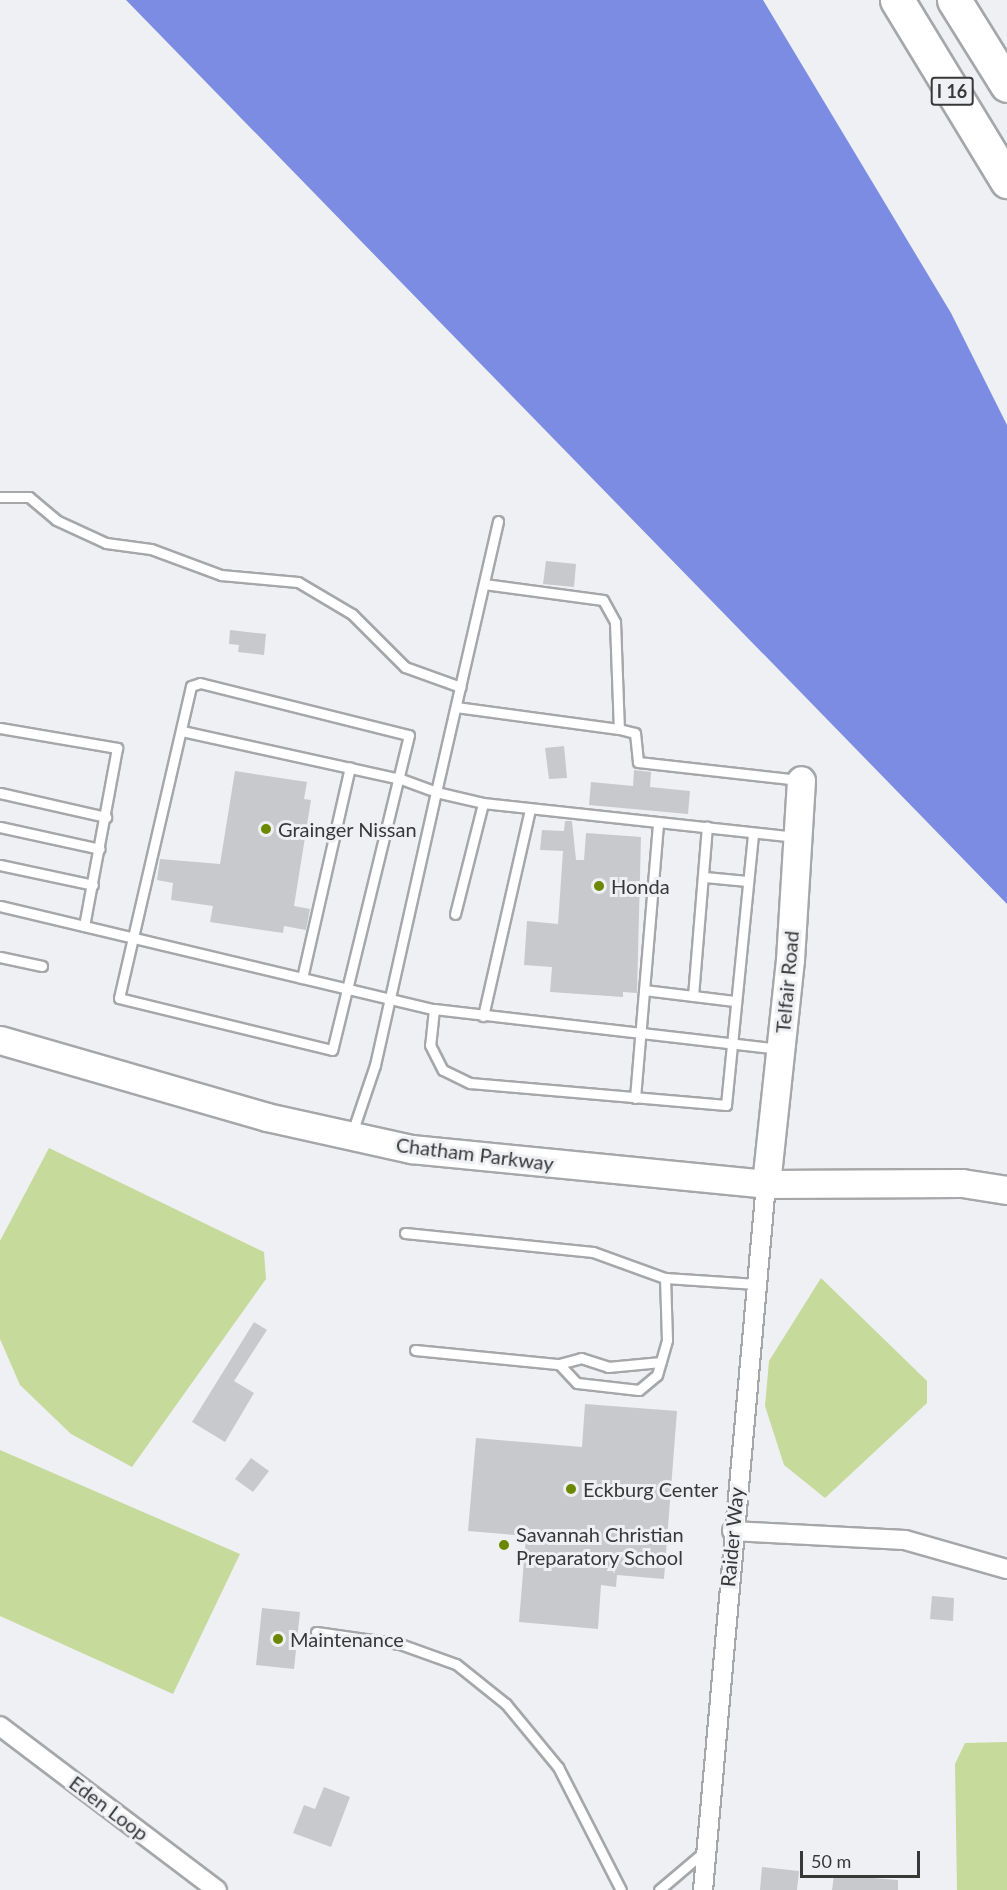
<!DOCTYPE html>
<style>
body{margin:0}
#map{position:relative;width:1007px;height:1890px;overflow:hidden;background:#eff0f3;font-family:Lato,sans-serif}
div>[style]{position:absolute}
.green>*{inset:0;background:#c5da9b}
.water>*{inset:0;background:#7c8ce3}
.building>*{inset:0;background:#c8c9cc}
.roads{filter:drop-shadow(2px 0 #a6a7a9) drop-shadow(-2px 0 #a6a7a9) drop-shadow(0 2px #a6a7a9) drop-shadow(0 -2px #a6a7a9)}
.lane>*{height:9px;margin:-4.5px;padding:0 4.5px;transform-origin:4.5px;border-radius:4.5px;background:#fff}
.street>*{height:18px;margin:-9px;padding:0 9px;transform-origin:9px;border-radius:9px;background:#fff}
.secondary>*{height:27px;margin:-13.5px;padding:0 13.5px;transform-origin:13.5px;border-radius:13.5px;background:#fff}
.highway>*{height:33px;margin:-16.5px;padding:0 16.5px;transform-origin:16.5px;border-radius:16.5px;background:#fff}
.dots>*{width:16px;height:16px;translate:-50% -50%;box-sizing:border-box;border:3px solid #eff0f3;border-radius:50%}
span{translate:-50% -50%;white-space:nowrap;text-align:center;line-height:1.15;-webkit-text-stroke:6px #eff0f3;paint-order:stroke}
.shield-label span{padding:2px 4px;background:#eff0f3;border:2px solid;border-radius:4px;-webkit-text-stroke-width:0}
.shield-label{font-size:18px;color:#383839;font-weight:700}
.poi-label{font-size:20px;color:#383839}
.left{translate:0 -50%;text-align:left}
.street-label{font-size:20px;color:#383839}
.scale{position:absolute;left:800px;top:1851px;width:120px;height:27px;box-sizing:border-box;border:3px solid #383839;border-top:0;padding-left:8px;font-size:18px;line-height:21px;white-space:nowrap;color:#383839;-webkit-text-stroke:4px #eff0f3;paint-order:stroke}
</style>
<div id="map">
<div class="green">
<i style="clip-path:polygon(49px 1148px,264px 1252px,266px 1279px,132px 1467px,71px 1434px,20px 1385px,0 1339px,0 1241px)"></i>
<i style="clip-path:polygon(821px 1278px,927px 1381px,927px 1403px,825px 1498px,784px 1465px,765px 1406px,769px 1361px)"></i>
<i style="clip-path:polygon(0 1450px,240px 1554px,173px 1694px,0 1616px)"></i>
<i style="clip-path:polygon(1007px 1742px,1007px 1890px,957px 1890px,955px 1764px,965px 1743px)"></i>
</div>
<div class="water">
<i style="clip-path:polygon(126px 0,763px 0,951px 313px,1007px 425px,1007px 904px)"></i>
</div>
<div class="building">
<i style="clip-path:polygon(546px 561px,576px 564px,574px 587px,543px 584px)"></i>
<i style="clip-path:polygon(230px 630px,266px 634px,264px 655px,238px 652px,239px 645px,229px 644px)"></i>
<i style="clip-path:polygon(564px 746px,567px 778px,549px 779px,545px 748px)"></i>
<i style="clip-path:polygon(634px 770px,651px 772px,650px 787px,690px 791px,688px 814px,589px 805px,591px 782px,633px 786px)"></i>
<i style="clip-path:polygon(235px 771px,307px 782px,304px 799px,311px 800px,294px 906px,310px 909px,306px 930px,284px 926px,283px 933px,210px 922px,213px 906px,171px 900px,173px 883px,157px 880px,160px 859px,220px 864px)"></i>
<i style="clip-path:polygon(565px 821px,572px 821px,576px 860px,584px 860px,586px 833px,641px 837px,637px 993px,623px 992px,623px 997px,550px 992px,552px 967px,524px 965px,527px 921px,558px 924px,563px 851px,540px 850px,542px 830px,564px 831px)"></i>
<i style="clip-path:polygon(254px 1322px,267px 1330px,234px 1381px,254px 1393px,225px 1442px,192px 1422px)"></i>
<i style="clip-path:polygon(585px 1404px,677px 1411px,664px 1579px,617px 1575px,616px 1587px,601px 1585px,598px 1629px,519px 1622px,526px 1536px,468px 1531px,476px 1438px,582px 1447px)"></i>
<i style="clip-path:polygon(251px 1458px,269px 1471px,253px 1492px,235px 1479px)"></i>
<i style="clip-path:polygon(932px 1596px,954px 1598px,953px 1621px,930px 1619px)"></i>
<i style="clip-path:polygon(262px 1608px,300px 1612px,294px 1669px,256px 1665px)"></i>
<i style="clip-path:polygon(324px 1787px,350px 1797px,331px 1847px,293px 1833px,304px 1805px,315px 1809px)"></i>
<i style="clip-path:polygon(762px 1867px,799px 1871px,797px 1890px,760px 1890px)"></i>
<i style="clip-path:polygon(834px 1875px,898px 1880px,898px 1890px,832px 1890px)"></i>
</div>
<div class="roads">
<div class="lane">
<i style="left:0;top:497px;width:29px"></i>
<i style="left:29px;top:497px;width:35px;rotate:40deg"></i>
<i style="left:56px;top:520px;width:55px;rotate:24.7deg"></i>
<i style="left:106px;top:543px;width:45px;rotate:7.6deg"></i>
<i style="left:151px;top:549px;width:75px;rotate:20.4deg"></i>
<i style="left:221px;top:575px;width:77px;rotate:5.2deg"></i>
<i style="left:298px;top:582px;width:63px;rotate:30.7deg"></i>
<i style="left:352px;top:614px;width:75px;rotate:45deg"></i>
<i style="left:405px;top:667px;width:59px;rotate:19.7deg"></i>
<i style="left:484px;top:584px;width:120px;rotate:7.7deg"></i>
<i style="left:603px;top:600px;width:25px;rotate:61deg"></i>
<i style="left:615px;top:622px;width:107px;rotate:87.9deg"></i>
<i style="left:619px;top:729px;width:16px;rotate:14deg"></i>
<i style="left:635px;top:733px;width:29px;rotate:84deg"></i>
<i style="left:638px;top:762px;width:162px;rotate:6.4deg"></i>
<i style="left:200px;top:683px;width:215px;rotate:14deg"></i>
<i style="left:409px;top:735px;width:324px;rotate:103.7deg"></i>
<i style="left:332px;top:1050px;width:219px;rotate:-166.3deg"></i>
<i style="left:119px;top:998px;width:320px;rotate:-77deg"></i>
<i style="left:191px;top:686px;width:9px;rotate:-18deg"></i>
<i style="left:456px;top:707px;width:164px;rotate:7.7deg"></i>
<i style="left:0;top:728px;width:119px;rotate:9.7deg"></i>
<i style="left:117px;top:748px;width:181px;rotate:100.5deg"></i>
<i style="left:182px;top:731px;width:224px;rotate:12.4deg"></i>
<i style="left:401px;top:779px;width:37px;rotate:20deg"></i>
<i style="left:436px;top:792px;width:278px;rotate:-77.1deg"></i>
<i style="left:0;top:793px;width:109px;rotate:12.8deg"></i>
<i style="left:0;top:827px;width:102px;rotate:12.4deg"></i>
<i style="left:0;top:865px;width:95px;rotate:12.1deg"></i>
<i style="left:704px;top:877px;width:44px;rotate:5.2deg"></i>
<i style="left:0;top:906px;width:446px;rotate:13.4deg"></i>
<i style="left:434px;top:1009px;width:346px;rotate:6.6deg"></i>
<i style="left:455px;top:914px;width:114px;rotate:-75.8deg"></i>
<i style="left:0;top:957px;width:43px;rotate:12.1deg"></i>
<i style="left:302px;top:978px;width:216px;rotate:-77.2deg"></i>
<i style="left:644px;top:990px;width:91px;rotate:7deg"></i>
<i style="left:693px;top:996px;width:170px;rotate:-85.3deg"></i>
<i style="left:434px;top:1009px;width:36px;rotate:96deg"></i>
<i style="left:430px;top:1045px;width:28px;rotate:63deg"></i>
<i style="left:443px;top:1070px;width:30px;rotate:26deg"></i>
<i style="left:470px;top:1083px;width:257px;rotate:4.9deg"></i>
<i style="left:726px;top:1105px;width:273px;rotate:-84.3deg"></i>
<i style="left:483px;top:1016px;width:212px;rotate:-77.2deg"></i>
<i style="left:635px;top:1098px;width:277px;rotate:-85.2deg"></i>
<i style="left:352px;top:1133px;width:72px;rotate:-71.3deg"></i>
<i style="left:375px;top:1065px;width:280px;rotate:-77.4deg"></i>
<i style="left:436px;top:792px;width:48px;rotate:13.2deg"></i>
<i style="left:483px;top:803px;width:315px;rotate:6.2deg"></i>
<i style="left:405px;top:1233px;width:189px;rotate:5.8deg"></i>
<i style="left:593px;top:1252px;width:77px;rotate:19.9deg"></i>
<i style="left:665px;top:1278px;width:91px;rotate:3.8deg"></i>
<i style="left:415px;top:1350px;width:145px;rotate:5.6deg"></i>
<i style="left:559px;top:1364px;width:26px;rotate:47deg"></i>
<i style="left:577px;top:1383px;width:62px;rotate:6.4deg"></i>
<i style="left:639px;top:1390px;width:23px;rotate:-40deg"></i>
<i style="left:657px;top:1375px;width:36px;rotate:-74deg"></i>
<i style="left:667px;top:1340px;width:62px;rotate:-91.8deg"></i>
<i style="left:559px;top:1364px;width:23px;rotate:-15deg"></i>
<i style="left:581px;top:1358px;width:28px;rotate:18deg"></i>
<i style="left:608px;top:1367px;width:53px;rotate:-5.4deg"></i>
<i style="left:316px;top:1632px;width:85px;rotate:8.1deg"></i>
<i style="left:400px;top:1644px;width:59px;rotate:19.7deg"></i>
<i style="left:456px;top:1664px;width:64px;rotate:38.7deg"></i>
<i style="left:506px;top:1704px;width:82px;rotate:50.5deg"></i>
<i style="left:558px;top:1767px;width:138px;rotate:62.9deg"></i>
<i style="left:659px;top:1890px;width:60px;rotate:-40.3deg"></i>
</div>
<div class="street">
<i style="left:732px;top:1531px;width:173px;rotate:3deg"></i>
<i style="left:905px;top:1540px;width:106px;rotate:15.9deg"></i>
<i style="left:0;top:1726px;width:272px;rotate:37.1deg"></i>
<i style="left:703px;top:1890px;width:709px;rotate:-84.9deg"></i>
</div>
<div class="secondary">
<i style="left:0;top:1040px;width:278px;rotate:16.1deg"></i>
<i style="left:267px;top:1117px;width:148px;rotate:12.5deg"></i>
<i style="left:411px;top:1149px;width:357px;rotate:5.6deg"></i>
<i style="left:766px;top:1184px;width:196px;rotate:-0.3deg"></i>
<i style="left:962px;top:1183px;width:46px;rotate:8.8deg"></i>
<i style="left:766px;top:1184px;width:225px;rotate:-83.9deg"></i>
<i style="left:790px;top:960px;width:180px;rotate:-86.5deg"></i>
</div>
<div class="highway">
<i style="left:897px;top:0;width:212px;rotate:58.7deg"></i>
<i style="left:954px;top:0;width:100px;rotate:58.1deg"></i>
</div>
</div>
<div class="dots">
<i style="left:266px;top:829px;background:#6c8800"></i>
<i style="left:599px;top:886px;background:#6c8800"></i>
<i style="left:571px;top:1489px;background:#6c8800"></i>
<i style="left:504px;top:1545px;background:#6c8800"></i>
<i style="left:278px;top:1639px;background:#6c8800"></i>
</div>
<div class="shield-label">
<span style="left:952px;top:91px">I 16</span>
</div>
<div class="poi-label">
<span class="left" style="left:278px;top:829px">Grainger Nissan</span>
<span class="left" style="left:611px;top:886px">Honda</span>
<span class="left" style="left:583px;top:1489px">Eckburg Center</span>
<span class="left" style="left:516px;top:1546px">Savannah Christian<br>Preparatory School</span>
<span class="left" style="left:290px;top:1639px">Maintenance</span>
</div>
<div class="street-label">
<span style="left:787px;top:982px;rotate:-85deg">Telfair Road</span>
<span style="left:475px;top:1154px;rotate:7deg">Chatham Parkway</span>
<span style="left:732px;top:1537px;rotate:-85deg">Raider Way</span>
<span style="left:109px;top:1808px;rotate:37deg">Eden Loop</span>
</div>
<div class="scale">50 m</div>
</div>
